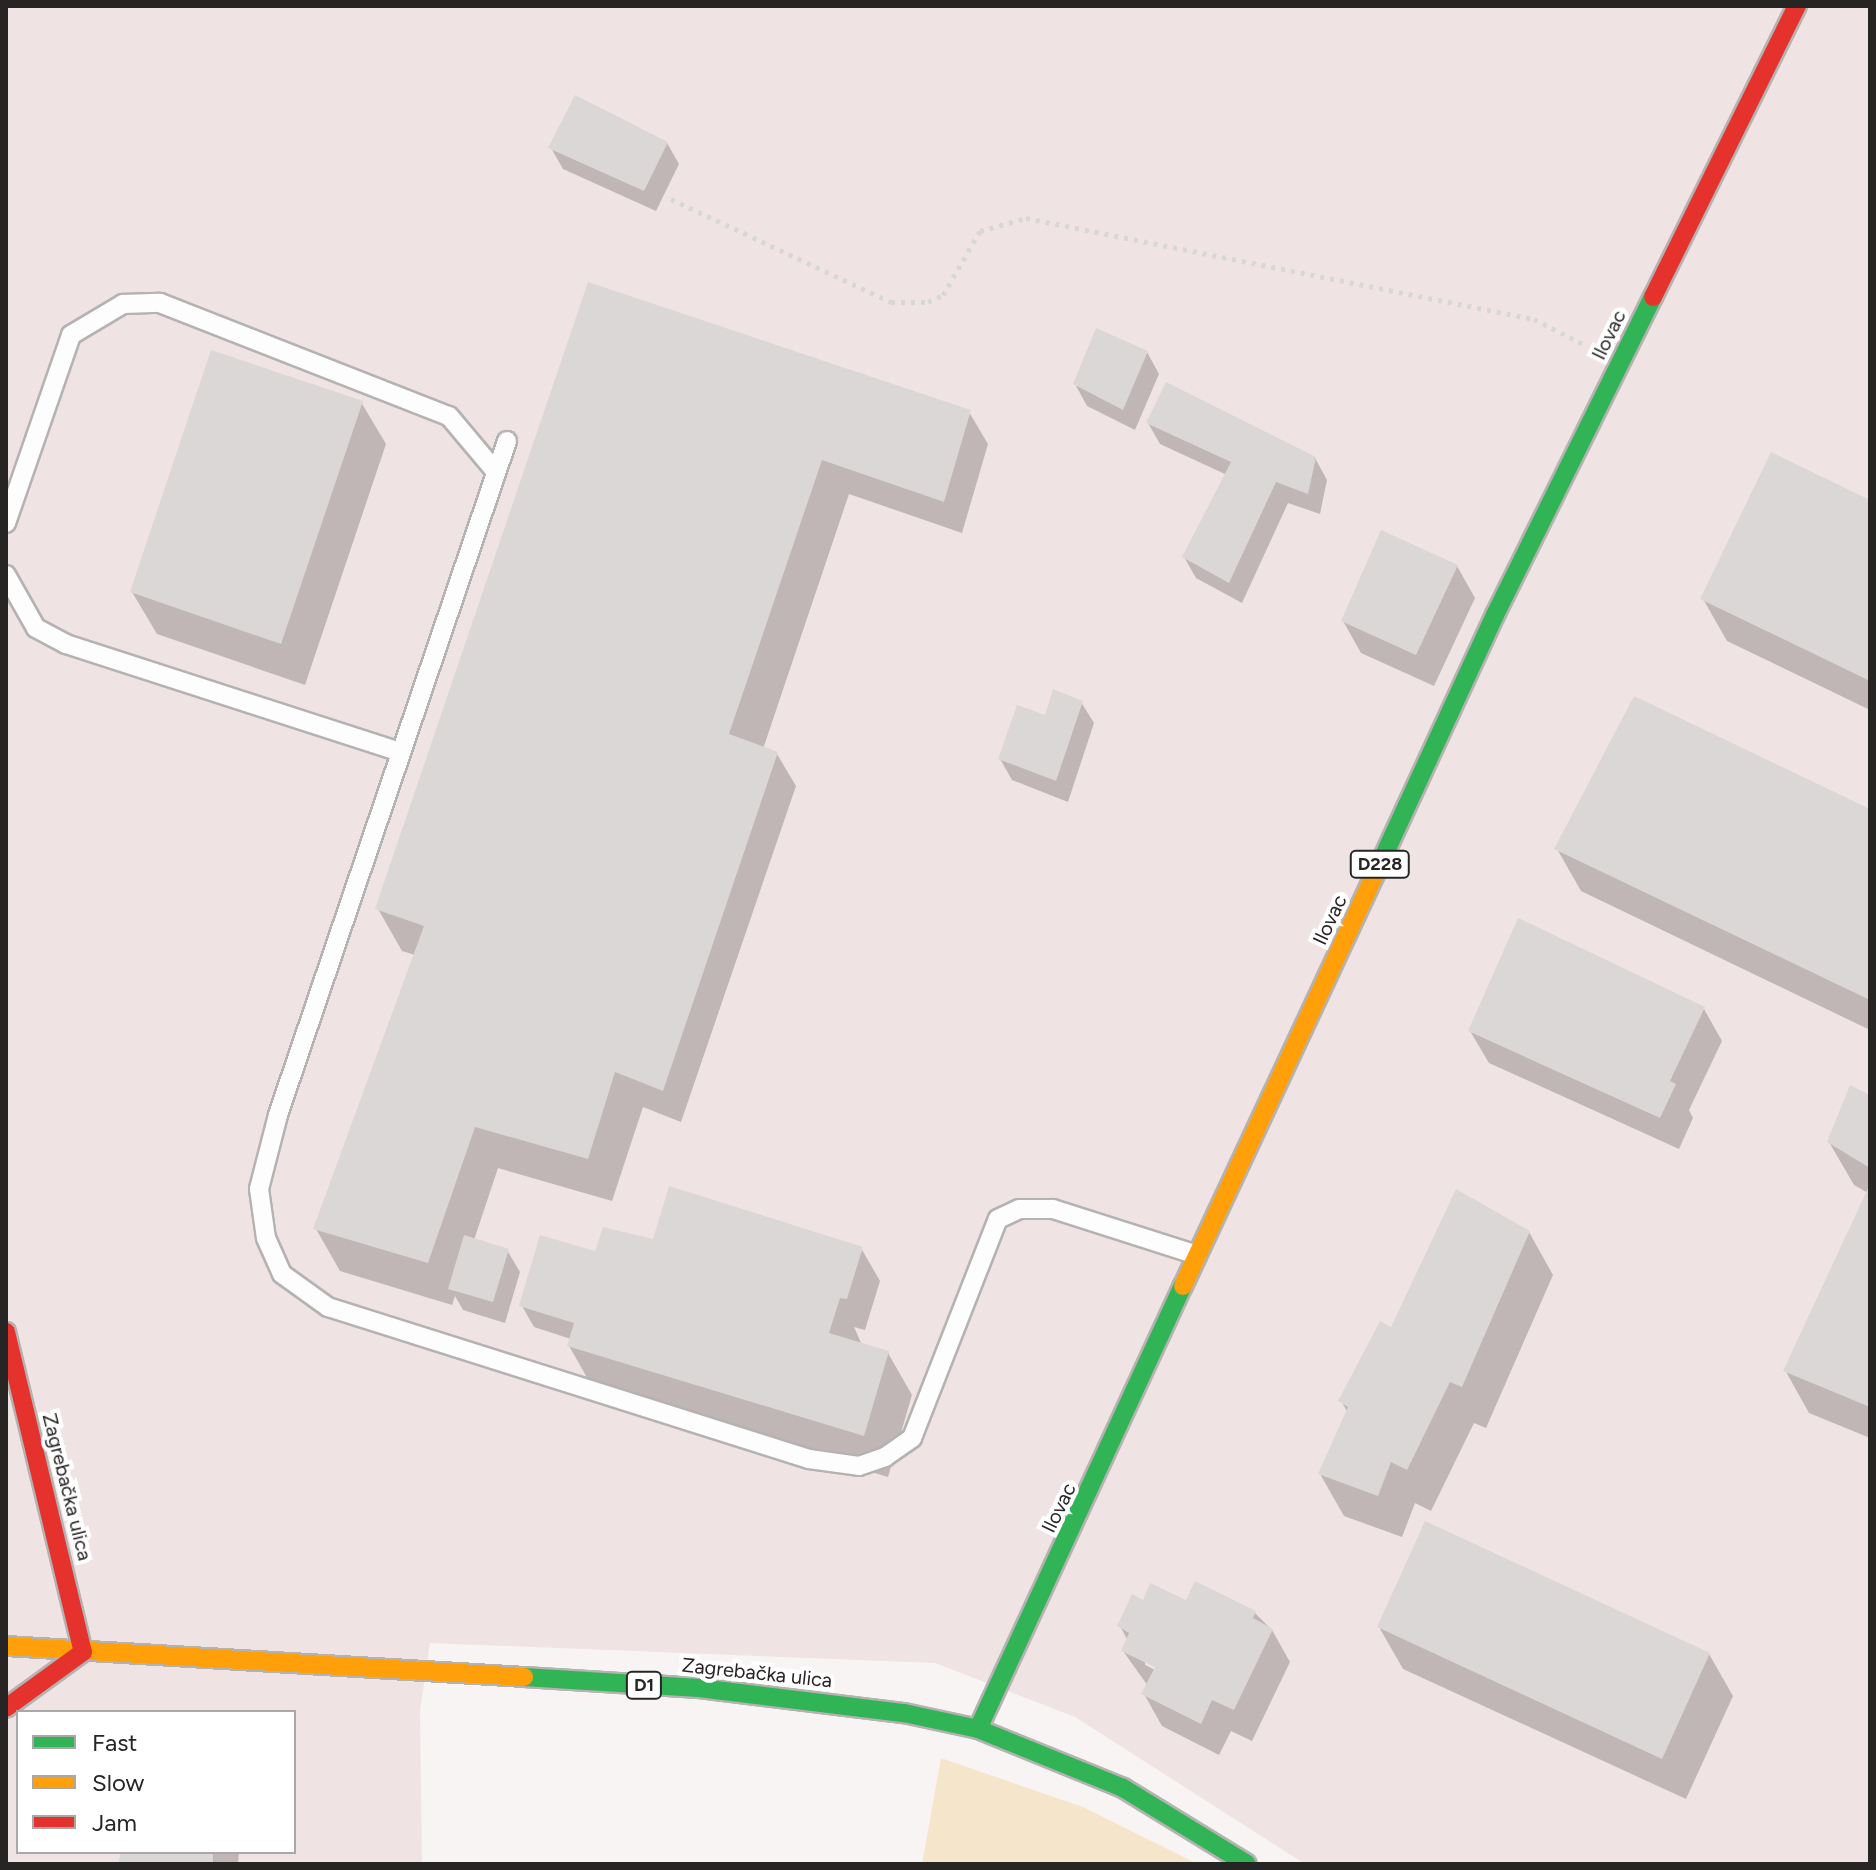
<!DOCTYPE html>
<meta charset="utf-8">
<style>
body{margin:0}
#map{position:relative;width:1876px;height:1870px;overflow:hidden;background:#f9f4f4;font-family:Figtree,sans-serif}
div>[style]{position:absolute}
.built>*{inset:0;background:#efe4e3}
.green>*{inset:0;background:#f5e6cb}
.shadow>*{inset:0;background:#0003}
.building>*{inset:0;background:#dbd7d7}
.path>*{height:5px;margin-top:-2.5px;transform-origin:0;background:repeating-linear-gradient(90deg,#d8d7d7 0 4px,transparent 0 10px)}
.roads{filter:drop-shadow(2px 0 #b5b2b2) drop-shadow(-2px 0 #b5b2b2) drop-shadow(0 2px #b5b2b2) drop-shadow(0 -2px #b5b2b2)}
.lane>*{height:18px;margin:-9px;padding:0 9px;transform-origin:9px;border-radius:9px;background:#fefdfd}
.fast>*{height:18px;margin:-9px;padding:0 9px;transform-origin:9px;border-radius:9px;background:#30b455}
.slow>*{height:18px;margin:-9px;padding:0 9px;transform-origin:9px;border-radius:9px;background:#ff9f0a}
.jam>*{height:18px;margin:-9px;padding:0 9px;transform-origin:9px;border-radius:9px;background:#e5322d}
span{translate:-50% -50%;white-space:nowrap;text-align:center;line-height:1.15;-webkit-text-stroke:8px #fff;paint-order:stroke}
.shield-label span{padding:2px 6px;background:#fff;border:2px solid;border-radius:6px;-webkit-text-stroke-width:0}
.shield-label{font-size:18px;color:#272424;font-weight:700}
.street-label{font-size:20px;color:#272424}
.frame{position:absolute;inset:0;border:8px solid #272424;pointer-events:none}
.legend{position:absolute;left:16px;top:1710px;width:280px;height:144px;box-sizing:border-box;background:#fff;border:2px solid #a9a7a7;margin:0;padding:10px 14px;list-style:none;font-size:24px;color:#272424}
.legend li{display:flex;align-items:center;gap:16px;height:40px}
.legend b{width:40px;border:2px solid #a9a7a7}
</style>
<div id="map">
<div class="built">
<i style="clip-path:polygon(evenodd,6px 6px,1870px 6px,1870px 1864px,1305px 1864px,1075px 1717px,935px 1663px,430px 1643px,420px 1711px,422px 1864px,6px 1864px,6px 6px,18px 1712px,294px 1712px,294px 1852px,18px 1852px,18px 1712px)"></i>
</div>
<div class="green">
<i style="clip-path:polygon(941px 1758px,1083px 1807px,1198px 1864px,922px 1864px)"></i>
</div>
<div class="shadow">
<i style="clip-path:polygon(667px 143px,679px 164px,656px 211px,563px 169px,551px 148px)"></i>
<i style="clip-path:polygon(589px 285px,969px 412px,988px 444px,962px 533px,849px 494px,763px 749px,777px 754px,796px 786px,681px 1122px,643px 1107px,612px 1201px,498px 1168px,474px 1240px,507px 1250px,520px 1272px,505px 1323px,463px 1310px,455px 1296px,452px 1305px,340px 1271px,316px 1229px,415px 955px,402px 951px,378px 909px)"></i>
<i style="clip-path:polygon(1147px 352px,1159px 374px,1135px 430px,1087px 406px,1075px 384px)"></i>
<i style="clip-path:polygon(361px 402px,386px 444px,305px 685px,157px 634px,132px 592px)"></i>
<i style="clip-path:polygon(1148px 423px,1315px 458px,1327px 480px,1320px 514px,1288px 503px,1242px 603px,1196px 578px,1184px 557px,1227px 475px,1160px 444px)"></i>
<i style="clip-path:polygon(1870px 502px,1870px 710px,1727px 641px,1703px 599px)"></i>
<i style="clip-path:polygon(1457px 566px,1475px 598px,1434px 686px,1361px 653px,1343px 621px)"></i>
<i style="clip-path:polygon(1081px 702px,1094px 723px,1068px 802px,1012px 780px,1000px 759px)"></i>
<i style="clip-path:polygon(1870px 811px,1870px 1030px,1581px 891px,1557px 849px)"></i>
<i style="clip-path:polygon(1704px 1009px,1722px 1041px,1689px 1110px,1693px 1118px,1679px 1149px,1489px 1063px,1470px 1031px)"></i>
<i style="clip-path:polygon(1870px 1097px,1870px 1438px,1809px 1413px,1785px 1370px,1868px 1193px,1854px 1185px,1829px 1142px)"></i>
<i style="clip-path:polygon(1529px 1232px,1553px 1275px,1486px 1428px,1474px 1423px,1431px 1511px,1415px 1503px,1402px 1537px,1344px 1516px,1320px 1474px,1348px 1413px,1341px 1401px,1391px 1330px)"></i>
<i style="clip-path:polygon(659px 1246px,861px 1248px,880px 1281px,865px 1330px,854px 1327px,862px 1345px,888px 1353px,912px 1395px,888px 1477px,593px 1388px,569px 1346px,571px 1339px,534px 1327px,522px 1306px,597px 1253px)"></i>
<i style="clip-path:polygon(evenodd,1144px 1602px,1255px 1613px,1272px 1630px,1290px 1662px,1252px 1741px,1231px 1731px,1219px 1755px,1162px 1726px,1144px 1694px,1148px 1686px,1123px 1651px,1128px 1641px,1120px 1626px,1144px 1602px,1145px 1660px,1165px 1670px,1163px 1674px,1145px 1665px,1145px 1660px)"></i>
<i style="clip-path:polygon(1379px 1627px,1709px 1654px,1733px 1696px,1686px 1799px,1403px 1669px)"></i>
<i style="clip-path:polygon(122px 1852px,239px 1852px,238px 1864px,121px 1864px)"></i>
</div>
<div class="building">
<i style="clip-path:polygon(575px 95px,668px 142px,644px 191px,548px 148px)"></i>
<i style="clip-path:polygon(588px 282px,971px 410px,944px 502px,822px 460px,729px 734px,778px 752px,663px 1091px,615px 1072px,588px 1159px,475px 1127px,428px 1263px,313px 1229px,424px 926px,375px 909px)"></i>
<i style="clip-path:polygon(1096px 328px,1148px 351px,1123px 410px,1073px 384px)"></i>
<i style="clip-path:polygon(211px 350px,363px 401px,281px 644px,130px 592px)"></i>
<i style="clip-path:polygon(1166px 382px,1316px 457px,1308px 494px,1276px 482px,1229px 583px,1182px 557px,1231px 462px,1146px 423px)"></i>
<i style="clip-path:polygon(1771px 452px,1870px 500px,1870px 681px,1700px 599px)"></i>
<i style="clip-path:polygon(1381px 530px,1458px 565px,1416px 655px,1341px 621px)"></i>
<i style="clip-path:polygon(1053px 689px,1083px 701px,1056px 781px,998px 759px,1017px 705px,1045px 715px)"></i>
<i style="clip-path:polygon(1634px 696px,1870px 809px,1870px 1000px,1554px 849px)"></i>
<i style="clip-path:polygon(1518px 918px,1705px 1007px,1670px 1081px,1676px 1084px,1660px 1118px,1468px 1031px)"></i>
<i style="clip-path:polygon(1850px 1085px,1870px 1095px,1870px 1168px,1827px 1142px)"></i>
<i style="clip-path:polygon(1870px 1184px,1870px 1407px,1783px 1371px)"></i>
<i style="clip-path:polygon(669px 1186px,863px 1247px,847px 1299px,840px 1298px,829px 1333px,889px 1351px,864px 1436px,567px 1346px,574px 1323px,519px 1306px,540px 1235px,595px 1251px,603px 1227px,653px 1239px)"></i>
<i style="clip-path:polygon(1456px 1189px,1530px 1231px,1462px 1387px,1450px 1382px,1407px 1470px,1391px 1462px,1378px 1496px,1318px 1474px,1348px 1407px,1338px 1401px,1380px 1321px,1391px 1327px)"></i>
<i style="clip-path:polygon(464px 1235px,509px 1249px,493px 1302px,448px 1289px)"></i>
<i style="clip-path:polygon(1425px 1521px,1710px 1653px,1662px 1759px,1377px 1627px)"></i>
<i style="clip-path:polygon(1195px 1581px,1256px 1611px,1253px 1618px,1273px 1629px,1234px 1710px,1212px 1700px,1201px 1724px,1141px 1694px,1155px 1667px,1121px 1651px,1129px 1633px,1117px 1626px,1132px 1594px,1143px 1600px,1150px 1583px,1186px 1600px)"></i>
<i style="clip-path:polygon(120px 1852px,213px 1852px,213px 1864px,119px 1864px)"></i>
</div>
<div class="path">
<i style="left:671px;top:199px;width:243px;rotate:25.1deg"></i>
<i style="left:891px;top:302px;width:37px"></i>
<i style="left:928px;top:302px;width:17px;rotate:-25deg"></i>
<i style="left:943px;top:295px;width:74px;rotate:-60deg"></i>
<i style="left:980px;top:231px;width:48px;rotate:-15.8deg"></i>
<i style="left:1026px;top:218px;width:518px;rotate:11.24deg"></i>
<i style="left:1534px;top:319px;width:57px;rotate:27deg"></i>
</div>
<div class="roads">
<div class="lane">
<i style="left:507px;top:441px;width:712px;rotate:108.77deg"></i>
<i style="left:278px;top:1115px;width:76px;rotate:104.4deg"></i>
<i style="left:259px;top:1189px;width:49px;rotate:81.9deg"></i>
<i style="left:266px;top:1238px;width:39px;rotate:66deg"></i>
<i style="left:282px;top:1274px;width:57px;rotate:35.7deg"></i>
<i style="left:328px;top:1307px;width:504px;rotate:17.54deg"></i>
<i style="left:809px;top:1459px;width:50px;rotate:8deg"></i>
<i style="left:859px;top:1466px;width:28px;rotate:-19deg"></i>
<i style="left:885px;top:1457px;width:33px;rotate:-35deg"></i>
<i style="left:912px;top:1438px;width:235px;rotate:-68.6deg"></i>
<i style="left:998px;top:1219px;width:23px;rotate:-25deg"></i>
<i style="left:1019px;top:1209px;width:34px"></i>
<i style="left:1053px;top:1209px;width:151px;rotate:17.7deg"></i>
<i style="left:6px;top:523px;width:199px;rotate:-70.9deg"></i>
<i style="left:71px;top:335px;width:61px;rotate:-30.8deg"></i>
<i style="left:123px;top:304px;width:37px;rotate:-2deg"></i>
<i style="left:160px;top:303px;width:310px;rotate:21.4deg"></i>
<i style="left:449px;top:416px;width:73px;rotate:50deg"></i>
<i style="left:6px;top:575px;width:61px;rotate:60.5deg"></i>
<i style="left:36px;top:628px;width:34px;rotate:28deg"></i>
<i style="left:66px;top:644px;width:352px;rotate:17.9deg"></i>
</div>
<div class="fast">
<i style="left:1379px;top:866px;width:277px;rotate:-65.2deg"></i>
<i style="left:1495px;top:615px;width:355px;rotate:-63.6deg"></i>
<i style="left:524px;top:1677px;width:175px;rotate:3.6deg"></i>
<i style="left:699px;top:1688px;width:207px;rotate:7deg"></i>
<i style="left:904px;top:1713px;width:76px;rotate:12.2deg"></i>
<i style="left:978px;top:1729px;width:157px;rotate:22.1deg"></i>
<i style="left:1123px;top:1788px;width:145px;rotate:31.5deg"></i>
<i style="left:978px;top:1729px;width:488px;rotate:-65.2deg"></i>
</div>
<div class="slow">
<i style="left:1183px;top:1286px;width:463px;rotate:-65deg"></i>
<i style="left:6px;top:1646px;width:519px;rotate:3.42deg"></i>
</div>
<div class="jam">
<i style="left:1653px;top:297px;width:325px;rotate:-63.7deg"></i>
<i style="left:6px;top:1332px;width:329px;rotate:76.5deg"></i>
<i style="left:83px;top:1652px;width:95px;rotate:144deg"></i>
</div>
</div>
<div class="shield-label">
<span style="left:1380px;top:864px">D228</span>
<span style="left:644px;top:1685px">D1</span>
</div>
<div class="street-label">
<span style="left:1609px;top:335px;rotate:-64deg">Ilovac</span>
<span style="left:1330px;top:920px;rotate:-65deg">Ilovac</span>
<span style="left:67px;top:1487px;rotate:76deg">Zagrebačka ulica</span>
<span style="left:1059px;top:1508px;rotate:-64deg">Ilovac</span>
<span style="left:757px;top:1673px;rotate:6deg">Zagrebačka ulica</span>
</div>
<div class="frame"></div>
<ul class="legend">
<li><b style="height:10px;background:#30b455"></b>Fast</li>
<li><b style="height:10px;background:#ff9f0a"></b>Slow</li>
<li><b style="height:10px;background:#e5322d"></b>Jam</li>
</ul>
</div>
